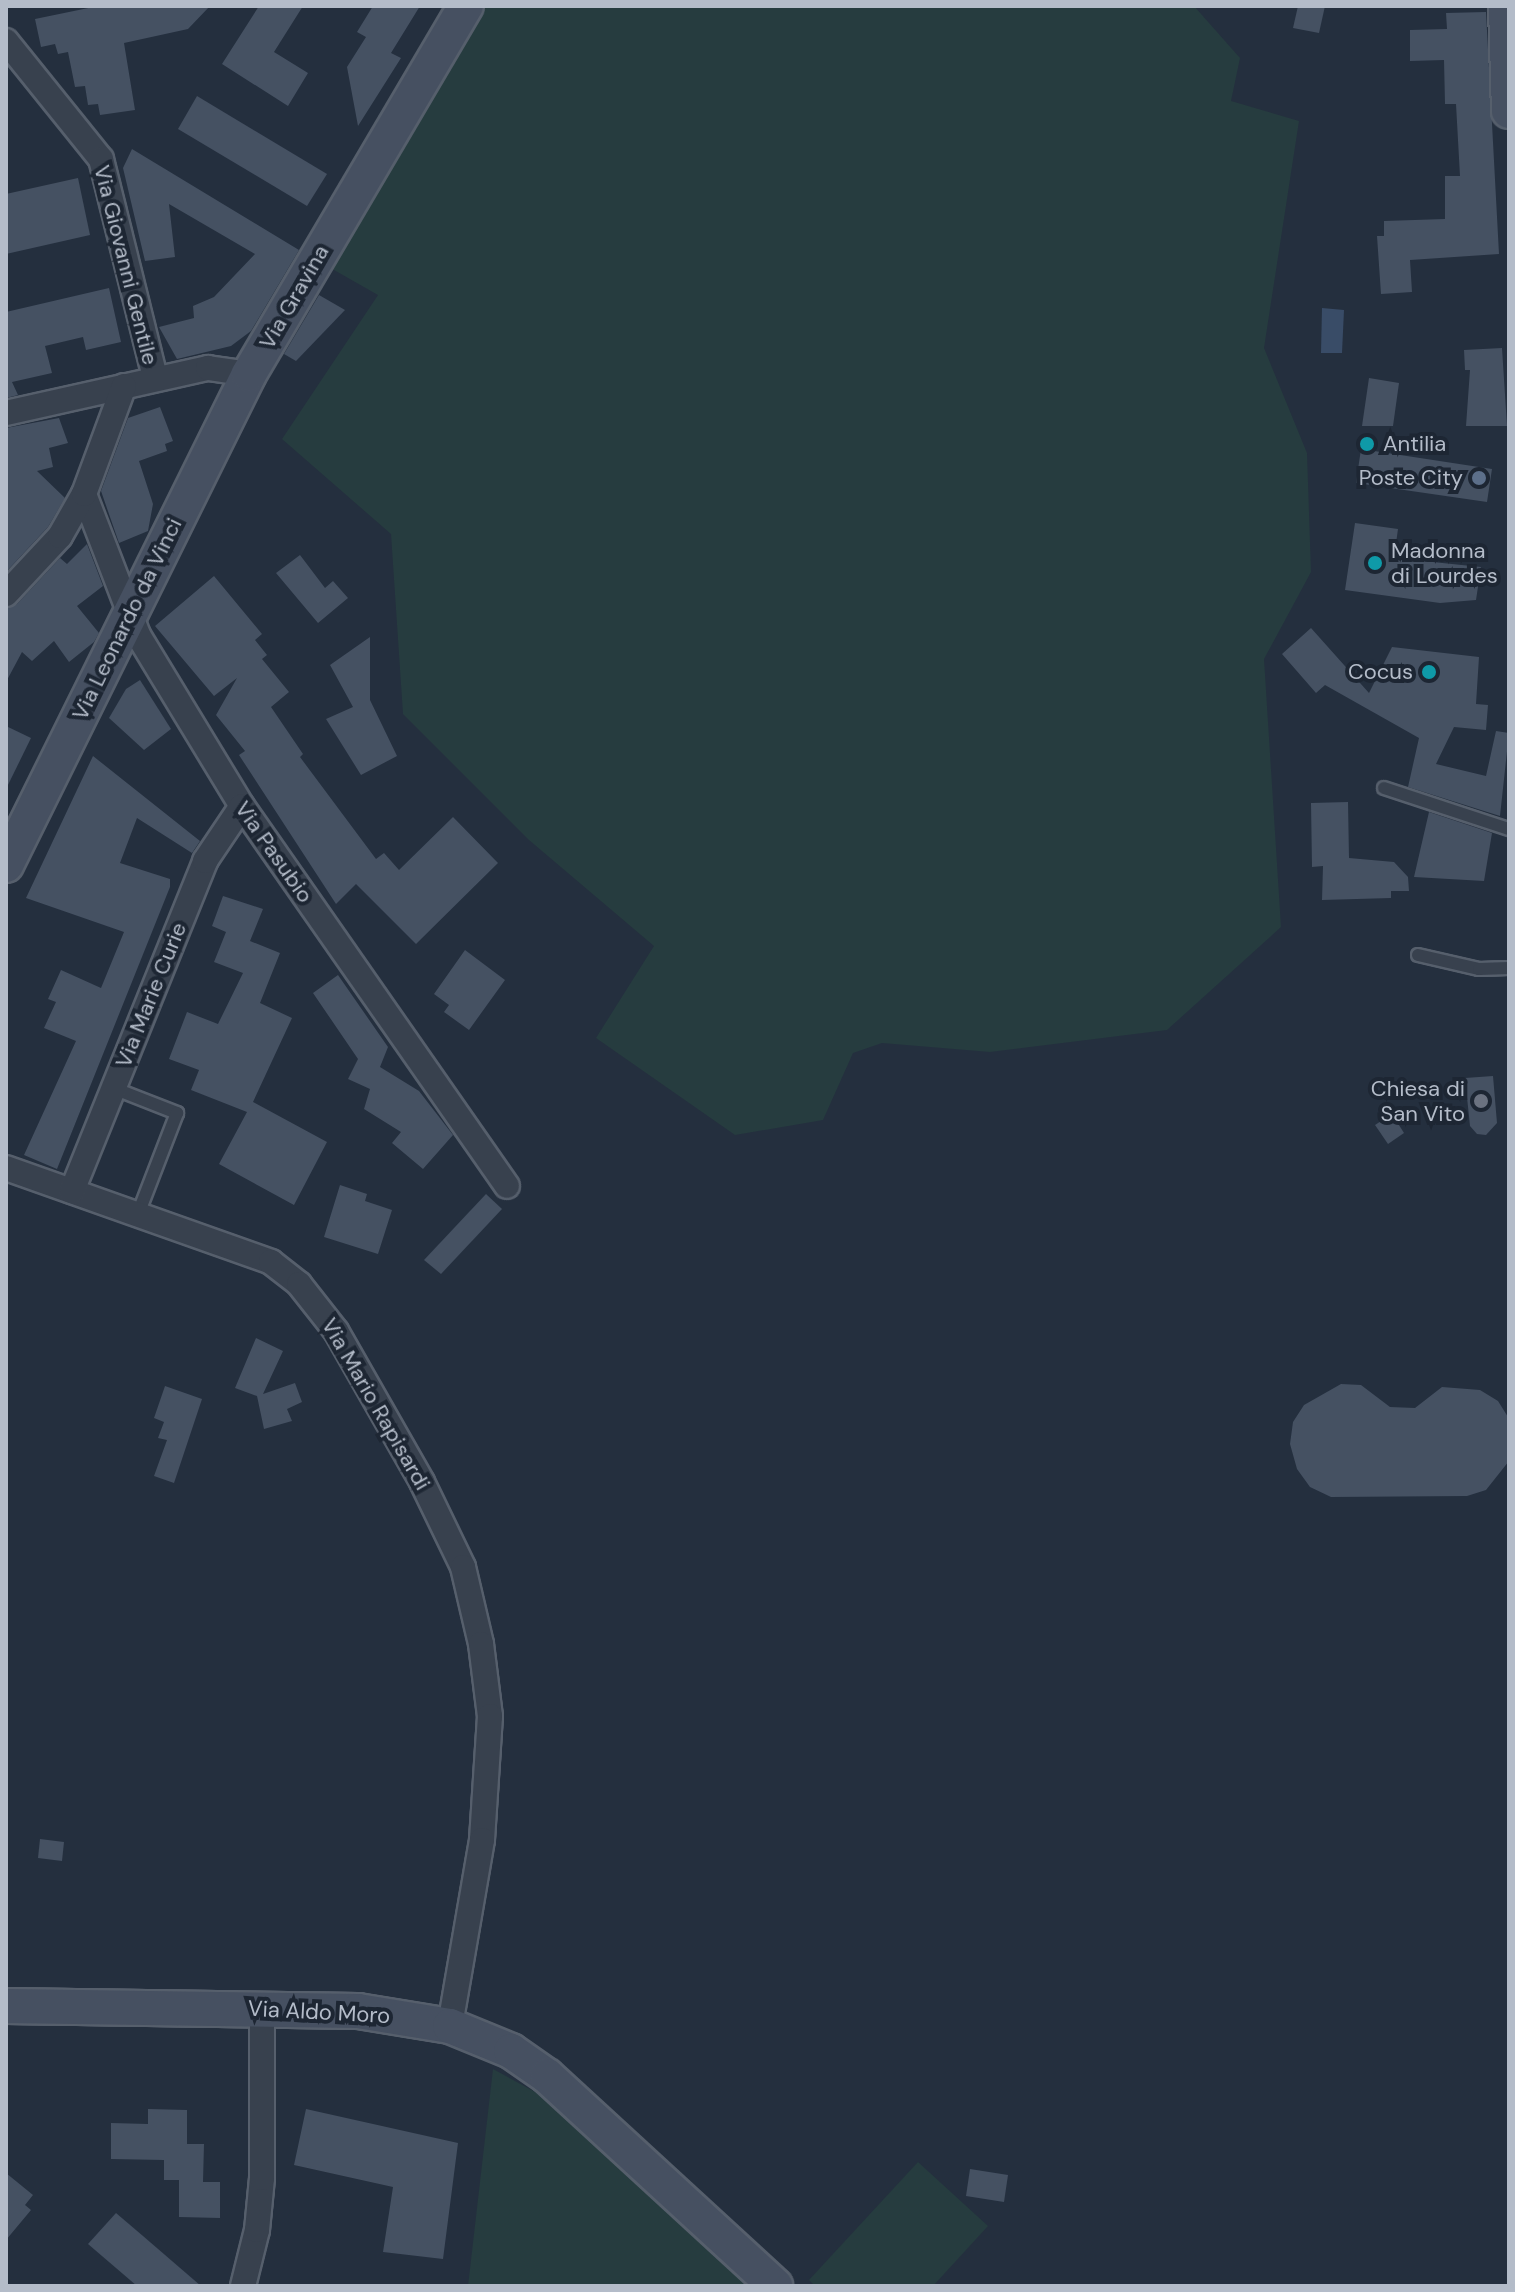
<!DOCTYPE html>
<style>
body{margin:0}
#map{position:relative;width:1515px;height:2292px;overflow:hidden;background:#242f3e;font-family:"DM Sans",sans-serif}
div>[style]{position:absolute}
.green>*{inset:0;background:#263c3f}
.water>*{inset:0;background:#394c67}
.building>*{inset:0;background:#455162}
.roads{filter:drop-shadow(2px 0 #565f6c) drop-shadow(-2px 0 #565f6c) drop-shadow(0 2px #565f6c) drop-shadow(0 -2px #565f6c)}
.lane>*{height:12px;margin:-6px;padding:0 6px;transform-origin:6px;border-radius:6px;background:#38414e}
.street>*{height:24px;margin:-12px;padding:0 12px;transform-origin:12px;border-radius:12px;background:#38414e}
.secondary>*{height:34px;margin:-17px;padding:0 17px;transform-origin:17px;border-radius:17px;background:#465061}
.dots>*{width:22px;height:22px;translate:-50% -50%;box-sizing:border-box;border:4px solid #1d2633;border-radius:50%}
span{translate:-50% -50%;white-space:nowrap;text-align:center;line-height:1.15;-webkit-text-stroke:8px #1d2633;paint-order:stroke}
.street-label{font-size:22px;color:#b4bcc9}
.poi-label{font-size:22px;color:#b4bcc9}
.left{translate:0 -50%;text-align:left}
.right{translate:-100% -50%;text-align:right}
.frame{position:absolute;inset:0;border:8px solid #b4bcc9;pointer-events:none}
</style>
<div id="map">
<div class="green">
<i style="clip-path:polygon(484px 6px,1194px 6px,1240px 58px,1231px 101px,1299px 121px,1264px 348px,1307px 453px,1311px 572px,1264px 659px,1281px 927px,1167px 1030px,990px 1052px,882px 1043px,853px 1053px,823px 1120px,735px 1135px,596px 1038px,654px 946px,529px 840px,403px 714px,391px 534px,282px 439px,378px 295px,327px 266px)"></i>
<i style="clip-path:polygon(493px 2069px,537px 2093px,566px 2116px,747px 2286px,468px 2286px)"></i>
<i style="clip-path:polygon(918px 2162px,988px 2226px,933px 2286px,815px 2286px,809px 2280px)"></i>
</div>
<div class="water">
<i style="clip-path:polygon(1322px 308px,1344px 310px,1342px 353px,1321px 353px)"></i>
</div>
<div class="building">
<i style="clip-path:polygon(98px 6px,210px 6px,188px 29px,124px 43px,135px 110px,100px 115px,98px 104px,88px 105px,85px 86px,75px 87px,68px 52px,58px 54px,55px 44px,41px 47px,35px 19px)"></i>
<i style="clip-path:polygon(259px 6px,303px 6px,274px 52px,308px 73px,288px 106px,222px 64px)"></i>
<i style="clip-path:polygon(373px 6px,420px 6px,391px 53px,401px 58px,358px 126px,347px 67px,366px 37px,357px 32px)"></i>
<i style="clip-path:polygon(1298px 6px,1325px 6px,1319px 33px,1293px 28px)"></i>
<i style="clip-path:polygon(1486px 12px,1499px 254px,1410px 260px,1412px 292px,1381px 294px,1377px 236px,1384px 236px,1384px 221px,1445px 219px,1445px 176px,1460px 176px,1456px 104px,1445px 104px,1444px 60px,1410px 61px,1410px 30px,1447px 29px,1446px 13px)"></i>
<i style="clip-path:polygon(197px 96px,327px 174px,307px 206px,178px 129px)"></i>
<i style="clip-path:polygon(132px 149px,299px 250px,251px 331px,231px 346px,177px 359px,159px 327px,194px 318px,193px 306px,214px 297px,255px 254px,169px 204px,175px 257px,145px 261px,123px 168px)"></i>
<i style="clip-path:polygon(78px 178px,90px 235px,6px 254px,6px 194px)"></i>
<i style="clip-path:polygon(109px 288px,121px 342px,86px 350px,83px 337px,45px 346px,52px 373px,12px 382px,18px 395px,6px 398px,6px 312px)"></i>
<i style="clip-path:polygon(319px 295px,345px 310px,296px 361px,284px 354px)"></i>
<i style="clip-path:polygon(1502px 348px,1507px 426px,1466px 426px,1470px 370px,1465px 370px,1464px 350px)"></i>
<i style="clip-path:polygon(1369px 378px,1399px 383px,1393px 426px,1362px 426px)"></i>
<i style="clip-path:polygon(160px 407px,173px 441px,165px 444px,167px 451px,139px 461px,153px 504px,148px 531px,119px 543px,101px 491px,128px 418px)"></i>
<i style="clip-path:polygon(59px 418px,68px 443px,49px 448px,53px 467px,37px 471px,65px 498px,48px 527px,6px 572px,6px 428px)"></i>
<i style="clip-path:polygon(1361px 449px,1492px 469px,1487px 502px,1356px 483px)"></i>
<i style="clip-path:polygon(1355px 523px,1398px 529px,1394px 558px,1481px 567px,1476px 600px,1440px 603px,1345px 590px)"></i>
<i style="clip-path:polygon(87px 544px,103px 586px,77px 606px,99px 633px,94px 642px,69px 662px,54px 641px,32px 661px,22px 652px,6px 682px,6px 609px,17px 604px,60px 558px,67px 564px)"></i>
<i style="clip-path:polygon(300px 555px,325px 588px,333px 581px,348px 598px,318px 623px,276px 573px)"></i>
<i style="clip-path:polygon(214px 576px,262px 634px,255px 640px,267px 655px,262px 659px,289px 692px,271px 707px,303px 754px,300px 757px,376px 859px,384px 853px,399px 870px,453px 817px,498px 863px,416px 944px,356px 884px,336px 904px,239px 755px,245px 751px,216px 715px,237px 678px,214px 696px,155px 626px)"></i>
<i style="clip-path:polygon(1311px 628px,1369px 693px,1392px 647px,1479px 657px,1476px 704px,1488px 705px,1486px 730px,1454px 727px,1436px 764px,1486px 776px,1496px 731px,1509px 733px,1500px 816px,1408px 787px,1419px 738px,1325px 685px,1316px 693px,1282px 654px)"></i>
<i style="clip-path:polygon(370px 637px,370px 700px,397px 756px,361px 775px,326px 719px,353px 707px,330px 665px)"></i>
<i style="clip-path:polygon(140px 680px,171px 729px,144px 750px,109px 718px,126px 689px)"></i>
<i style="clip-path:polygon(6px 726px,31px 738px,6px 789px)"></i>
<i style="clip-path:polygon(93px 756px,200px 841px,192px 853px,137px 818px,120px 863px,170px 879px,170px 887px,57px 1169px,24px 1155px,76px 1041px,44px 1028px,56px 1002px,48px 999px,61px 970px,101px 988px,124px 932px,26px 898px)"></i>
<i style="clip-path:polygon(1348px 802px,1349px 858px,1394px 862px,1408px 877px,1409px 891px,1391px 891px,1391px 898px,1322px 900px,1323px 866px,1312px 867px,1311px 803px)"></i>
<i style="clip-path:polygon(1429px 812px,1492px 833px,1484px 881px,1414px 877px)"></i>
<i style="clip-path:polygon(223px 896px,263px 909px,250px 941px,280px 953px,260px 1003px,292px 1018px,253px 1102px,327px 1142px,294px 1205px,219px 1164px,247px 1112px,191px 1090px,199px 1070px,169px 1059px,187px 1012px,218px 1024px,243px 973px,214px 962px,226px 932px,212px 926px)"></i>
<i style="clip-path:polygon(465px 950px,505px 980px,469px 1030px,444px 1012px,449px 1005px,434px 994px)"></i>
<i style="clip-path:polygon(338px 975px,388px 1047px,380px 1067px,419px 1091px,453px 1135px,423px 1169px,392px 1143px,401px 1132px,364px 1109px,370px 1089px,348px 1079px,358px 1059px,313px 993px)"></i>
<i style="clip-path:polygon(1493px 1076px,1497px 1123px,1486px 1135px,1477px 1134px,1470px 1126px,1465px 1078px)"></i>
<i style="clip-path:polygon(1392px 1114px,1404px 1133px,1388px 1144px,1375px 1125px)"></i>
<i style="clip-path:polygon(340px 1185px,367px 1194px,365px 1201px,392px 1210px,378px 1254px,324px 1237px)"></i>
<i style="clip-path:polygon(486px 1194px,502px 1209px,441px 1274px,424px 1260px)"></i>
<i style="clip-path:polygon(256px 1338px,283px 1351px,263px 1394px,295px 1383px,302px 1402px,287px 1409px,292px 1421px,264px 1429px,257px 1396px,235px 1388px)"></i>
<i style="clip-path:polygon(1341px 1384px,1361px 1385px,1390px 1407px,1415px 1408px,1442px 1387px,1480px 1390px,1498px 1401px,1508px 1417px,1509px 1461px,1486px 1490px,1467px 1496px,1331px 1497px,1310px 1487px,1297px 1469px,1290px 1444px,1293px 1422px,1304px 1405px)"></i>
<i style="clip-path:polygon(165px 1386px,202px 1399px,174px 1483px,154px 1476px,167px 1440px,158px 1438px,164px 1422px,154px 1418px)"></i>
<i style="clip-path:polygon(40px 1839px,64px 1842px,62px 1861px,38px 1858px)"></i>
<i style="clip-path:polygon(148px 2109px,187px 2110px,187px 2144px,204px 2144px,203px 2182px,220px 2182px,220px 2218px,179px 2217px,179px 2180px,164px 2180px,164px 2160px,111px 2159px,111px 2123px,148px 2124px)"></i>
<i style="clip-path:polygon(306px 2109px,458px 2143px,443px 2259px,383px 2252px,393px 2187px,294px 2165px)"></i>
<i style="clip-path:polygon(970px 2169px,1008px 2175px,1004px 2202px,966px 2196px)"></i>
<i style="clip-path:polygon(6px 2173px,33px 2195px,25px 2205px,31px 2210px,6px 2240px)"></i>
<i style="clip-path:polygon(116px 2213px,143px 2236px,201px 2286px,137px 2286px,88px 2244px)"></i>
</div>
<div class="roads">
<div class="lane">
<i style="left:1384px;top:788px;width:132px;rotate:18.2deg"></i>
<i style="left:1418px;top:955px;width:63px;rotate:12.9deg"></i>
<i style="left:1479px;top:969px;width:30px;rotate:-2deg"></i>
<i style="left:113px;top:1088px;width:69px;rotate:21.3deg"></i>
<i style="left:177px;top:1113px;width:108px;rotate:111.1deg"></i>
</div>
<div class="street">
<i style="left:6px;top:41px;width:151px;rotate:51.2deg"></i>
<i style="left:101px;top:159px;width:226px;rotate:76.1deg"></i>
<i style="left:6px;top:413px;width:207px;rotate:-12.6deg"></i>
<i style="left:208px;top:368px;width:41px;rotate:8.3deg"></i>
<i style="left:84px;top:494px;width:151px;rotate:69deg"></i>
<i style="left:138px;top:635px;width:200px;rotate:58.7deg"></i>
<i style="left:242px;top:806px;width:463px;rotate:55.1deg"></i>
<i style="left:6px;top:594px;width:79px;rotate:-47deg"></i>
<i style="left:60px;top:536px;width:48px;rotate:-60.3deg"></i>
<i style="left:84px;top:494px;width:115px;rotate:-69.7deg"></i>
<i style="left:6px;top:1168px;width:281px;rotate:19.5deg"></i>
<i style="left:271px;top:1262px;width:36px;rotate:38deg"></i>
<i style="left:299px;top:1284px;width:60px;rotate:51.8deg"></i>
<i style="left:336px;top:1331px;width:174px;rotate:60.3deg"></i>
<i style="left:422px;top:1482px;width:94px;rotate:64.2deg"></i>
<i style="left:463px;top:1567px;width:79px;rotate:76.8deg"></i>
<i style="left:481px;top:1644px;width:73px;rotate:82.9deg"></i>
<i style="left:490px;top:1716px;width:124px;rotate:93.7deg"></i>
<i style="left:482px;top:1840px;width:189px;rotate:99.8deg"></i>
<i style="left:72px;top:1191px;width:356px;rotate:-68deg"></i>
<i style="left:205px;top:861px;width:66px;rotate:-56.1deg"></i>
<i style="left:243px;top:2286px;width:58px;rotate:-76deg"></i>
<i style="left:257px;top:2230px;width:52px;rotate:-84.5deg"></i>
<i style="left:262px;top:2178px;width:169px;rotate:-90deg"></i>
</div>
<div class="secondary">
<i style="left:1506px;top:6px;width:105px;rotate:88.4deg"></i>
<i style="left:6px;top:865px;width:548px;rotate:-63.67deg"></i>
<i style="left:249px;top:374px;width:427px;rotate:-59.5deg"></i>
<i style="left:6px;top:2006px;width:352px;rotate:0.8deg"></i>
<i style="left:358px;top:2011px;width:93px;rotate:9.3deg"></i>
<i style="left:450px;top:2026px;width:66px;rotate:22.3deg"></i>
<i style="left:511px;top:2051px;width:44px;rotate:34.8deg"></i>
<i style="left:547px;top:2076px;width:310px;rotate:42.6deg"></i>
</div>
</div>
<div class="dots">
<i style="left:1367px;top:444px;background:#0f9aa8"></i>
<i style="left:1479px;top:478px;background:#5c6f8a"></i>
<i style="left:1375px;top:563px;background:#0f9aa8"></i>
<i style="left:1429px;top:672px;background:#0f9aa8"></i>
<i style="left:1481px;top:1101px;background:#6b7280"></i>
</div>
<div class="street-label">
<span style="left:126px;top:265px;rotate:76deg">Via Giovanni Gentile</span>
<span style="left:294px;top:297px;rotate:-60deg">Via Gravina</span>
<span style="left:127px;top:619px;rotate:-64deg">Via Leonardo da Vinci</span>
<span style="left:274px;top:852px;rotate:55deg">Via Pasubio</span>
<span style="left:151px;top:995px;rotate:-68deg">Via Marie Curie</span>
<span style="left:376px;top:1404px;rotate:60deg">Via Mario Rapisardi</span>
<span style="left:319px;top:2012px;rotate:3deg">Via Aldo Moro</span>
</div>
<div class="poi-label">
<span class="left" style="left:1383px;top:444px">Antilia</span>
<span class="right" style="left:1463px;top:478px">Poste City</span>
<span class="left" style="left:1391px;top:563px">Madonna<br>di Lourdes</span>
<span class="right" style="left:1413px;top:672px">Cocus</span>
<span class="right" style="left:1465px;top:1101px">Chiesa di<br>San Vito</span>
</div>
<div class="frame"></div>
</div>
